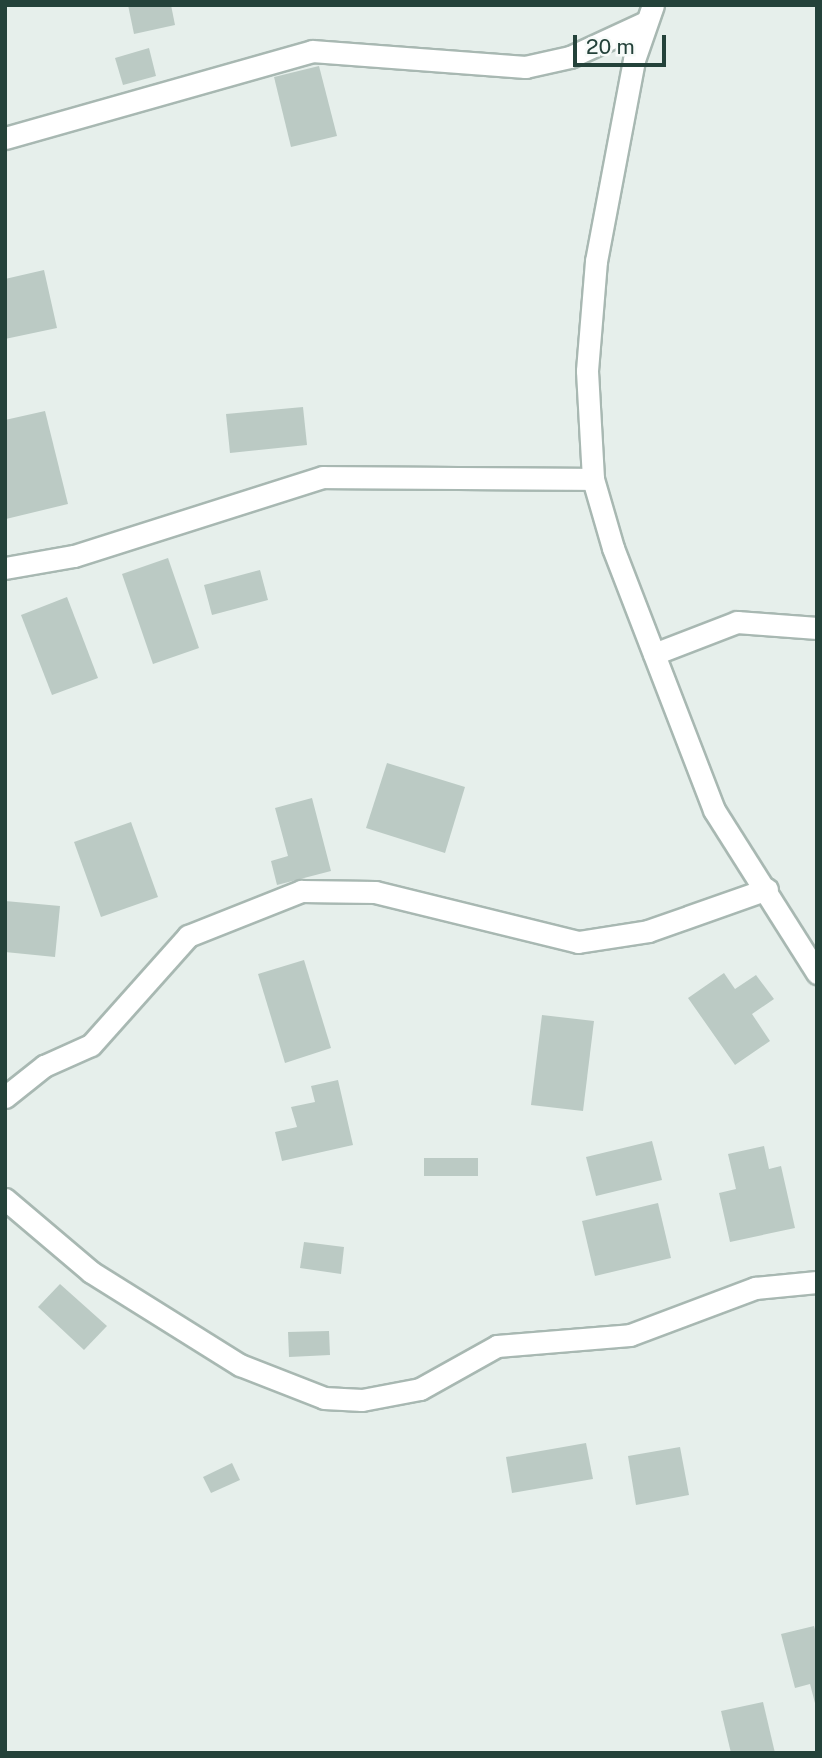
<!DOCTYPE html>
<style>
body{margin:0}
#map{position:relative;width:822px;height:1758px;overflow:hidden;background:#e6efeb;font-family:"Public Sans",sans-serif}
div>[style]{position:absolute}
.building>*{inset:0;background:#bbcac4}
.roads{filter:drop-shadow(2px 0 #a8b8b2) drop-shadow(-2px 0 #a8b8b2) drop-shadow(0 2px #a8b8b2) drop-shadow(0 -2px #a8b8b2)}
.street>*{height:21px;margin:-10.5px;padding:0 10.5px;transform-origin:10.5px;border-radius:10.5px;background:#fff}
span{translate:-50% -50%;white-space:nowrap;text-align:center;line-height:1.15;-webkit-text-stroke:7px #f7fbf9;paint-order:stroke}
.frame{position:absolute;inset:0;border:7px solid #24423a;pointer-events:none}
.scale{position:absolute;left:573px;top:35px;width:93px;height:32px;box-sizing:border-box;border:4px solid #24423a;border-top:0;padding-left:9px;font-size:21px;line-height:24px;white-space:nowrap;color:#24423a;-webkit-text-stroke:5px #f7fbf9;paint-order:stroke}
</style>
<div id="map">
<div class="building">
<i style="clip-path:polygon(128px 5px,171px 5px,175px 25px,134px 34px)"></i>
<i style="clip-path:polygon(149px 48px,156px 76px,123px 85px,115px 58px)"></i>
<i style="clip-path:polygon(319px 66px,337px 136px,291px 147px,274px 77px)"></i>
<i style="clip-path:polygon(44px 270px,57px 328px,5px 339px,5px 279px)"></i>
<i style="clip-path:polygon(303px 407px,307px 445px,230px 453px,226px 414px)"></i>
<i style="clip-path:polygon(45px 411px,68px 504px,6px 519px,5px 420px)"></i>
<i style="clip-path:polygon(168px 558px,199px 648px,153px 664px,122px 574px)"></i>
<i style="clip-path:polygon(260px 570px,268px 600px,212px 615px,204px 585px)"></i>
<i style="clip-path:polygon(67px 597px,98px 678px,52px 695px,21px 615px)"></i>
<i style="clip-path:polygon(387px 763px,465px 787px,445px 853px,366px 828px)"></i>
<i style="clip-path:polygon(312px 798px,331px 871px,277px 885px,271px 861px,288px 856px,275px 808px)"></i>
<i style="clip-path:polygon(131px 822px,158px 897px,101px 917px,74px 842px)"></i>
<i style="clip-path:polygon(5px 901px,60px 906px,55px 957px,5px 952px)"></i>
<i style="clip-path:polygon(304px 960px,331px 1048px,285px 1063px,258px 974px)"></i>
<i style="clip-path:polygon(724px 973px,735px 989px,756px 975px,774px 999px,752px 1014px,770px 1041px,735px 1065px,688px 998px)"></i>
<i style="clip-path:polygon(542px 1015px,594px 1021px,583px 1111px,531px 1105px)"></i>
<i style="clip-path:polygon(338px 1080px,353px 1145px,282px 1161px,275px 1132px,297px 1127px,291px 1107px,315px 1102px,311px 1086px)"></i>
<i style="clip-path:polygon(652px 1141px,662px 1180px,596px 1196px,586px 1157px)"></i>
<i style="clip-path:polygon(764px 1146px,769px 1169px,781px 1166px,795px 1228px,730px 1242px,719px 1193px,736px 1189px,728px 1154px)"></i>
<i style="clip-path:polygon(424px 1158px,478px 1158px,478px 1176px,424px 1176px)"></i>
<i style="clip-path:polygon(658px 1203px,671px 1258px,595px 1276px,582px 1221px)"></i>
<i style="clip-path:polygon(304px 1242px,344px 1247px,341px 1274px,300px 1268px)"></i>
<i style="clip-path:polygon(60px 1284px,107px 1326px,84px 1350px,38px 1307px)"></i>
<i style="clip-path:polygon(329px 1331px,330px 1355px,289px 1357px,288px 1332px)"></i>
<i style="clip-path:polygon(586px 1443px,593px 1479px,512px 1493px,506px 1457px)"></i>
<i style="clip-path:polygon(680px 1447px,689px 1495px,636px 1505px,628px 1456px)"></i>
<i style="clip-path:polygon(232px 1463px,240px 1480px,211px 1493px,203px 1477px)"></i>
<i style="clip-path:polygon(814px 1626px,817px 1636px,816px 1707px,810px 1684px,795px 1688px,781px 1634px)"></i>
<i style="clip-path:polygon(763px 1702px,775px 1753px,731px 1753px,721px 1711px)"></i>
</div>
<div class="roads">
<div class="street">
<i style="left:653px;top:5px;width:58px;rotate:109.1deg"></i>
<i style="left:634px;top:60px;width:205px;rotate:100.7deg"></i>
<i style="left:596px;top:261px;width:110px;rotate:94.7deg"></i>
<i style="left:587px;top:371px;width:108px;rotate:86.8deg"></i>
<i style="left:593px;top:479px;width:72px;rotate:73.8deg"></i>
<i style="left:613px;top:548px;width:281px;rotate:68.9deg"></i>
<i style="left:714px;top:810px;width:193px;rotate:57.7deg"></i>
<i style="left:5px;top:138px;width:319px;rotate:-15.8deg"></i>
<i style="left:312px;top:51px;width:214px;rotate:4.3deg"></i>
<i style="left:525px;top:67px;width:46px;rotate:-12.5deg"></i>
<i style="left:570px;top:57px;width:81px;rotate:-24.7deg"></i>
<i style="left:5px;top:568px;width:70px;rotate:-9.9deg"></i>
<i style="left:74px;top:556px;width:261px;rotate:-17.6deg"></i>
<i style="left:323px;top:477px;width:270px;rotate:0.4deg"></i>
<i style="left:654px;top:654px;width:89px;rotate:-21.1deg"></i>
<i style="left:737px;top:622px;width:80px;rotate:4.3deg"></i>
<i style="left:5px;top:1097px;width:50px;rotate:-38.5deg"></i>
<i style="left:44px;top:1066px;width:51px;rotate:-24.1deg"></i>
<i style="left:91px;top:1045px;width:146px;rotate:-48.3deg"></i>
<i style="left:188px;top:936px;width:122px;rotate:-21.7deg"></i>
<i style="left:301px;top:891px;width:74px;rotate:0.8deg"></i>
<i style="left:375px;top:892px;width:209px;rotate:13.8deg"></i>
<i style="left:578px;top:942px;width:71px;rotate:-8.9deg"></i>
<i style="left:648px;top:931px;width:126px;rotate:-19.4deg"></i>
<i style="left:5px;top:1199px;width:113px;rotate:40.3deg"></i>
<i style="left:91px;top:1272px;width:176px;rotate:32deg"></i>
<i style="left:240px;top:1365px;width:90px;rotate:21.4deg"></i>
<i style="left:324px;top:1398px;width:38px;rotate:3deg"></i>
<i style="left:362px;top:1400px;width:59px;rotate:-10.7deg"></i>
<i style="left:420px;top:1389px;width:88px;rotate:-29.2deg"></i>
<i style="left:497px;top:1346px;width:133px;rotate:-4.7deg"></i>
<i style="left:630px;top:1335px;width:134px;rotate:-20.6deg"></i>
<i style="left:755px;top:1288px;width:62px;rotate:-5.5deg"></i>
</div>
</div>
<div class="frame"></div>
<div class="scale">20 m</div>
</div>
